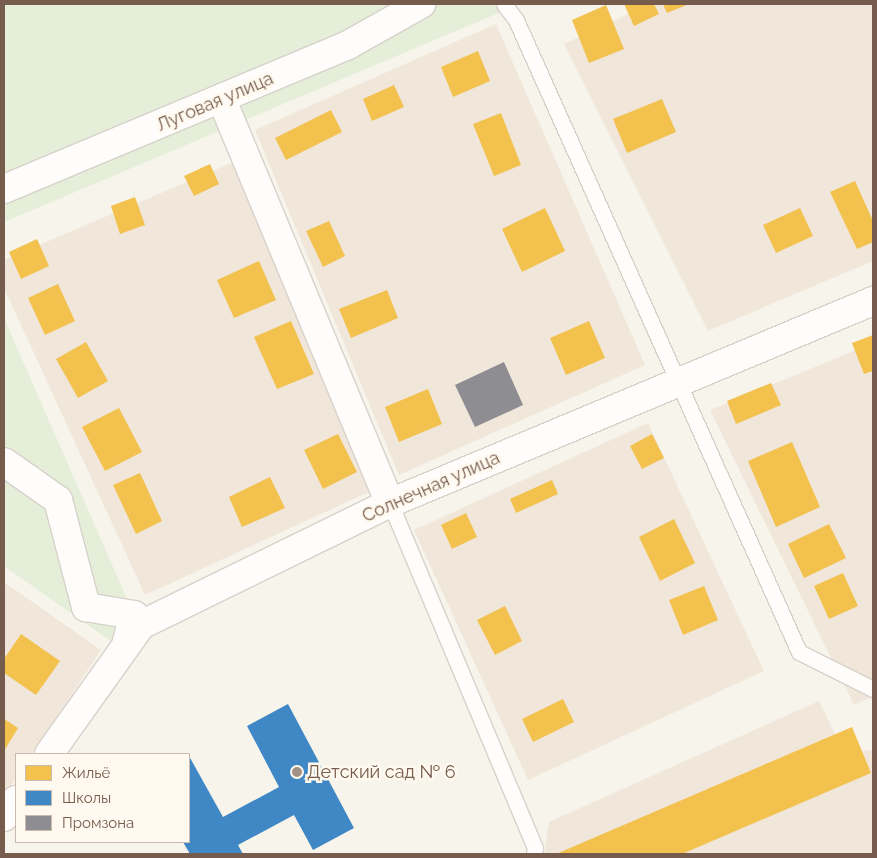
<!DOCTYPE html>
<meta charset="utf-8">
<style>
body{margin:0}
#map{position:relative;width:877px;height:858px;overflow:hidden;background:#f7f4ec;font-family:Raleway,sans-serif}
div>[style]{position:absolute}
.residential>*{inset:0;background:#f0e7da}
.green>*{inset:0;background:#e4eed8}
.homes>*{inset:0;background:#f2c14e}
.schools>*{inset:0;background:#3f88c5}
.industry>*{inset:0;background:#8d8d92}
.roads{filter:drop-shadow(1px 0 #d7d1ca) drop-shadow(-1px 0 #d7d1ca) drop-shadow(0 1px #d7d1ca) drop-shadow(0 -1px #d7d1ca)}
.lane>*{height:15px;margin:-7.5px;padding:0 7.5px;transform-origin:7.5px;border-radius:7.5px;background:#fefdfc}
.street>*{height:28px;margin:-14px;padding:0 14px;transform-origin:14px;border-radius:14px;background:#fefdfc}
.dots>*{width:14px;height:14px;translate:-50% -50%;box-sizing:border-box;border:2px solid #fff9ef;border-radius:50%}
span{translate:-50% -50%;white-space:nowrap;text-align:center;line-height:1.15;-webkit-text-stroke:5px #fff9ef;paint-order:stroke}
.street-label{font-size:18px;color:#765c4c}
.poi-label{font-size:18px;color:#765c4c}
.left{translate:0 -50%;text-align:left}
.frame{position:absolute;inset:0;border:5px solid #765c4c;pointer-events:none}
.legend{position:absolute;left:15px;top:753px;width:175px;height:90px;box-sizing:border-box;background:#fff9ef;border:1px solid #c8baae;margin:0;padding:6px 9px;list-style:none;font-size:15px;color:#765c4c}
.legend li{display:flex;align-items:center;gap:10px;height:25px}
.legend b{width:25px;border:1px solid #c8baae}
</style>
<div id="map">
<div class="residential">
<i style="clip-path:polygon(649px 4px,873px 4px,873px 261px,708px 331px,564px 44px)"></i>
<i style="clip-path:polygon(496px 24px,645px 365px,399px 475px,255px 130px)"></i>
<i style="clip-path:polygon(236px 161px,371px 491px,145px 595px,4px 288px,4px 260px)"></i>
<i style="clip-path:polygon(873px 343px,873px 696px,854px 705px,710px 410px)"></i>
<i style="clip-path:polygon(648px 423px,764px 671px,528px 780px,414px 530px)"></i>
<i style="clip-path:polygon(4px 582px,101px 650px,32px 754px,16px 754px,16px 778px,4px 797px)"></i>
<i style="clip-path:polygon(819px 701px,844px 753px,873px 750px,873px 854px,544px 854px,549px 822px)"></i>
</div>
<div class="green">
<i style="clip-path:polygon(4px 4px,505px 4px,508px 9px,4px 222px)"></i>
<i style="clip-path:polygon(4px 318px,134px 615px,112px 642px,4px 566px)"></i>
</div>
<div class="homes">
<i style="clip-path:polygon(624px 4px,654px 4px,659px 14px,634px 26px)"></i>
<i style="clip-path:polygon(663px 4px,689px 4px,667px 13px)"></i>
<i style="clip-path:polygon(606px 5px,624px 49px,589px 63px,572px 20px)"></i>
<i style="clip-path:polygon(478px 51px,490px 81px,453px 97px,441px 67px)"></i>
<i style="clip-path:polygon(394px 85px,404px 107px,372px 121px,363px 99px)"></i>
<i style="clip-path:polygon(662px 99px,676px 132px,627px 153px,613px 119px)"></i>
<i style="clip-path:polygon(331px 110px,342px 132px,286px 160px,275px 138px)"></i>
<i style="clip-path:polygon(501px 113px,521px 165px,494px 176px,473px 124px)"></i>
<i style="clip-path:polygon(210px 164px,219px 184px,194px 196px,184px 176px)"></i>
<i style="clip-path:polygon(855px 181px,873px 221px,873px 242px,857px 249px,830px 192px)"></i>
<i style="clip-path:polygon(135px 197px,145px 225px,120px 234px,111px 206px)"></i>
<i style="clip-path:polygon(545px 208px,565px 251px,522px 272px,502px 229px)"></i>
<i style="clip-path:polygon(800px 208px,813px 236px,776px 253px,763px 225px)"></i>
<i style="clip-path:polygon(329px 221px,345px 256px,323px 267px,306px 231px)"></i>
<i style="clip-path:polygon(37px 239px,49px 266px,21px 279px,9px 252px)"></i>
<i style="clip-path:polygon(259px 261px,276px 300px,234px 318px,217px 280px)"></i>
<i style="clip-path:polygon(58px 284px,75px 321px,45px 335px,28px 298px)"></i>
<i style="clip-path:polygon(387px 290px,398px 318px,351px 338px,339px 309px)"></i>
<i style="clip-path:polygon(291px 321px,314px 374px,277px 389px,254px 337px)"></i>
<i style="clip-path:polygon(589px 321px,605px 358px,566px 375px,550px 338px)"></i>
<i style="clip-path:polygon(873px 335px,873px 371px,864px 374px,852px 343px)"></i>
<i style="clip-path:polygon(86px 342px,108px 381px,78px 398px,56px 359px)"></i>
<i style="clip-path:polygon(771px 383px,781px 405px,736px 424px,727px 401px)"></i>
<i style="clip-path:polygon(428px 389px,442px 424px,399px 442px,385px 407px)"></i>
<i style="clip-path:polygon(119px 408px,142px 452px,105px 471px,82px 427px)"></i>
<i style="clip-path:polygon(338px 434px,357px 472px,323px 489px,304px 450px)"></i>
<i style="clip-path:polygon(652px 434px,664px 458px,642px 469px,630px 446px)"></i>
<i style="clip-path:polygon(792px 442px,820px 507px,776px 527px,748px 461px)"></i>
<i style="clip-path:polygon(140px 473px,162px 521px,136px 534px,113px 485px)"></i>
<i style="clip-path:polygon(270px 477px,285px 508px,242px 527px,229px 497px)"></i>
<i style="clip-path:polygon(552px 480px,558px 494px,516px 513px,510px 499px)"></i>
<i style="clip-path:polygon(466px 513px,477px 537px,452px 549px,441px 525px)"></i>
<i style="clip-path:polygon(674px 519px,695px 563px,660px 581px,639px 537px)"></i>
<i style="clip-path:polygon(829px 524px,846px 558px,804px 578px,788px 544px)"></i>
<i style="clip-path:polygon(843px 573px,858px 606px,829px 619px,814px 586px)"></i>
<i style="clip-path:polygon(704px 586px,718px 620px,683px 635px,669px 600px)"></i>
<i style="clip-path:polygon(505px 606px,522px 641px,495px 655px,477px 620px)"></i>
<i style="clip-path:polygon(21px 634px,60px 661px,36px 695px,4px 673px,4px 659px)"></i>
<i style="clip-path:polygon(563px 699px,574px 722px,533px 742px,522px 719px)"></i>
<i style="clip-path:polygon(4px 719px,18px 728px,4px 751px)"></i>
<i style="clip-path:polygon(852px 727px,871px 773px,682px 854px,556px 854px)"></i>
</div>
<div class="schools">
<i style="clip-path:polygon(288px 704px,354px 828px,313px 850px,294px 815px,238px 845px,243px 854px,190px 854px,183px 842px,189px 842px,189px 756px,223px 817px,279px 787px,247px 726px)"></i>
</div>
<div class="industry">
<i style="clip-path:polygon(504px 362px,523px 405px,475px 427px,455px 385px)"></i>
</div>
<div class="roads">
<div class="lane">
<i style="left:504px;top:4px;width:20px;rotate:53deg"></i>
<i style="left:516px;top:20px;width:692px;rotate:65.88deg"></i>
<i style="left:799px;top:652px;width:83px;rotate:26.6deg"></i>
<i style="left:390px;top:503px;width:374px;rotate:67.2deg"></i>
<i style="left:535px;top:848px;width:6px;rotate:99deg"></i>
</div>
<div class="street">
<i style="left:222px;top:100px;width:437px;rotate:67.4deg"></i>
<i style="left:4px;top:189px;width:373px;rotate:-22.7deg"></i>
<i style="left:348px;top:45px;width:84px;rotate:-29.3deg"></i>
<i style="left:4px;top:462px;width:66px;rotate:35.1deg"></i>
<i style="left:58px;top:500px;width:111px;rotate:75.3deg"></i>
<i style="left:86px;top:607px;width:49px;rotate:9.5deg"></i>
<i style="left:134px;top:615px;width:28px;rotate:105deg"></i>
<i style="left:49px;top:754px;width:158px;rotate:-54.5deg"></i>
<i style="left:141px;top:625px;width:277px;rotate:-26.1deg"></i>
<i style="left:390px;top:503px;width:524px;rotate:-22.7deg"></i>
<i style="left:4px;top:817px;width:21px;rotate:-55deg"></i>
</div>
</div>
<div class="dots">
<i style="left:297px;top:772px;background:#a39184"></i>
</div>
<div class="street-label">
<span style="left:215px;top:102px;rotate:-23deg">Луговая улица</span>
<span style="left:431px;top:487px;rotate:-24deg">Солнечная улица</span>
</div>
<div class="poi-label">
<span class="left" style="left:307px;top:772px">Детский сад № 6</span>
</div>
<div class="frame"></div>
<ul class="legend">
<li><b style="height:14px;background:#f2c14e"></b>Жильё</li>
<li><b style="height:14px;background:#3f88c5"></b>Школы</li>
<li><b style="height:14px;background:#8d8d92"></b>Промзона</li>
</ul>
</div>
